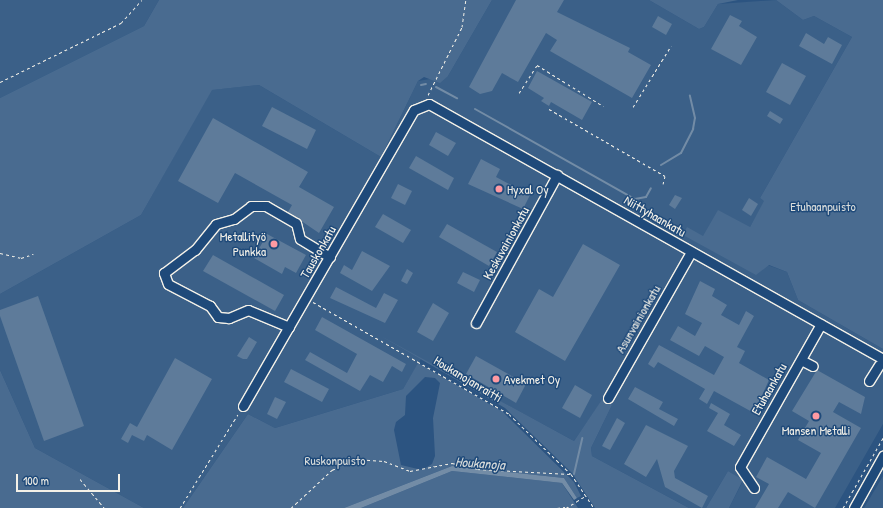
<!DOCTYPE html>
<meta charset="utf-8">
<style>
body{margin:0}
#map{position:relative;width:883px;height:508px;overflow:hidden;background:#2c5481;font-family:"Patrick Hand",sans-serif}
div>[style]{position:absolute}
.built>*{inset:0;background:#3b6088}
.green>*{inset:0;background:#496b90}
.water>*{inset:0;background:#738ca6}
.stream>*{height:2px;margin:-1px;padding:0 1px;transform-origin:1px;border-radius:1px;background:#738ca6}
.building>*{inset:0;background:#5e7b9a}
.path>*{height:1px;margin-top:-0.5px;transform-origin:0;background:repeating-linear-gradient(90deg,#f4f1e8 0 3px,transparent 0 6px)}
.roads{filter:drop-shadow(1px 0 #f4f1e8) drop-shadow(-1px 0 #f4f1e8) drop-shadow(0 1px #f4f1e8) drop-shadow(0 -1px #f4f1e8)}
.minor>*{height:9px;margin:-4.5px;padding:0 4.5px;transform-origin:4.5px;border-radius:4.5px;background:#1f4a7a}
.dots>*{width:11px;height:11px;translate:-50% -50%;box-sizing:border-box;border:2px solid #1f4a7a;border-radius:50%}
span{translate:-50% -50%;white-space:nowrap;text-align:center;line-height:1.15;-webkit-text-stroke:3px #1f4a7a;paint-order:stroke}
.poi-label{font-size:13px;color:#f4f1e8}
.left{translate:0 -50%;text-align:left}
.right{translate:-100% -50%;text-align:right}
.park-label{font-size:13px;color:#dadddb}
.street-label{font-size:13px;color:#f4f1e8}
.water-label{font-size:14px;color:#dadddb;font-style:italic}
.scale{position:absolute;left:16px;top:474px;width:104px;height:18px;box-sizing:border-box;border:2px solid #f4f1e8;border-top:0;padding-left:5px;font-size:12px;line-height:14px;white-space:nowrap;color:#f4f1e8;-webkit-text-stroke:3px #1f4a7a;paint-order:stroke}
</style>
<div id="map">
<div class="built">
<i style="clip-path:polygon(0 0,159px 0,144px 26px,0 98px)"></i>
<i style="clip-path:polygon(492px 0,649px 0,699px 29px,704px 27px,718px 4px,776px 0,803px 20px,814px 16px,852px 37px,760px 198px,765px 201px,750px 227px,703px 236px,683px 235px,787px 272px,798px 300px,883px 349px,883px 424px,835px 508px,729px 508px,743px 481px,728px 471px,706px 508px,689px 508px,592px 456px,591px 448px,612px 405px,603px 399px,574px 441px,391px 342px,421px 359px,403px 389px,275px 428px,248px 414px,183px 508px,144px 508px,35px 448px,0 370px,0 294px,141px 215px,211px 90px,259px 85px,381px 157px,418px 81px,448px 76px)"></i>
<i style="clip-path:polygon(883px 476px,883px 508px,864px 508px)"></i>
</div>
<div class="green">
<i style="clip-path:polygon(159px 0,492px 0,448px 76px,440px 83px,424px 77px,418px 81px,381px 157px,259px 85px,212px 90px,141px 215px,0 294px,0 98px,144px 26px)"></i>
<i style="clip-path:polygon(649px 0,738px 0,718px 4px,704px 27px,699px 29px)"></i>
<i style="clip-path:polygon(776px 0,883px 0,883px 349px,798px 300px,787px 272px,769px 265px,756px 275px,683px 235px,687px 227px,703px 236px,718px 210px,750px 227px,764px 201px,760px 198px,852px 37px,814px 16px,803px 20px)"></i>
<i style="clip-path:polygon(379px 335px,574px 441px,603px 398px,612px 405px,591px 448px,592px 456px,689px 508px,595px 508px,572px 473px,505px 408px)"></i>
<i style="clip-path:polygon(evenodd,418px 363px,503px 412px,574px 482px,581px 496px,577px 498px,564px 478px,452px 466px,344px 508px,183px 508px,248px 414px,275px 428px,403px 389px,418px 363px,425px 377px,435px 378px,440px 383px,433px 418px,435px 456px,432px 464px,422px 470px,401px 465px,394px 430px,396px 422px,405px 415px,406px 396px,425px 377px)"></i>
<i style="clip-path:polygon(0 370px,35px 448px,144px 508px,0 508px)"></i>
<i style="clip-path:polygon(452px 471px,562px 483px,578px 508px,361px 508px)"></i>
<i style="clip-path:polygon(728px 471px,743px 480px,729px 508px,706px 508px)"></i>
</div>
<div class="water">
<i style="clip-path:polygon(452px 466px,564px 478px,577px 498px,574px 500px,562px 483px,452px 471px,361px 508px,344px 508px)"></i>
</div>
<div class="stream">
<i style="left:421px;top:85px;width:5px;rotate:-11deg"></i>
<i style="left:436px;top:87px;width:24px;rotate:28deg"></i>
<i style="left:475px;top:109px;width:184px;rotate:29.4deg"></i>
<i style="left:635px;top:199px;width:11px;rotate:-10deg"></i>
<i style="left:646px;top:197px;width:10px;rotate:-61deg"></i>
<i style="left:661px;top:165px;width:23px;rotate:-31deg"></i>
<i style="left:681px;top:153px;width:27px;rotate:-63deg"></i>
<i style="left:693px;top:129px;width:11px;rotate:-80deg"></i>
<i style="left:695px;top:118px;width:23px;rotate:-103deg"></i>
<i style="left:574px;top:474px;width:37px;rotate:-77deg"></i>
</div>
<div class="building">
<i style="clip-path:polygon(516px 0,564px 0,557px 12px,630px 48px,628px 52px,651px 65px,632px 98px,550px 51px,557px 40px,546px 33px,518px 82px,502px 73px,492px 91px,480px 94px,469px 87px)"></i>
<i style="clip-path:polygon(730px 15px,742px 21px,739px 26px,757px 37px,741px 65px,711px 49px)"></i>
<i style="clip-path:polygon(658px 16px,672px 24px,666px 35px,652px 27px)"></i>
<i style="clip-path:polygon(806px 33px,824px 44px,828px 37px,842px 45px,832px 64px,799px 46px)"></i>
<i style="clip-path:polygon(782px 63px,806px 76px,790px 105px,766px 92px)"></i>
<i style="clip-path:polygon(537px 71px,592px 102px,582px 120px,551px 102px,549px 106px,541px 101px,544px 98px,528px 88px)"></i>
<i style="clip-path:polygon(272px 107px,316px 130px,307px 149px,262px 126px)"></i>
<i style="clip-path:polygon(770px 111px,783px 119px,780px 124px,767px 116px)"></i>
<i style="clip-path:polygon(213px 118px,308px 172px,299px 187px,334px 207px,319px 233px,288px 212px,292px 205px,235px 173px,218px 203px,178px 181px)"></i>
<i style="clip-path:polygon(436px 132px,456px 143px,448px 156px,429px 145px)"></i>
<i style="clip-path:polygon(416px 156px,454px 178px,448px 190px,409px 168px)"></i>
<i style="clip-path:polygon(481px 159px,500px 169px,496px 177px,530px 195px,523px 209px,468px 184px)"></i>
<i style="clip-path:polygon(398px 184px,412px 191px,405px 205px,391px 198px)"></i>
<i style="clip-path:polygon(675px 195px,682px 198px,675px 209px,669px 205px)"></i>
<i style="clip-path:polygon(749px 198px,758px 204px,751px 216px,742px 210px)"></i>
<i style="clip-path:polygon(383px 214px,411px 230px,403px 243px,375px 227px)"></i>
<i style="clip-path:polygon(447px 224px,497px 252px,489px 266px,439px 237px)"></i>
<i style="clip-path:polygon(267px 234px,306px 255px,296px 273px,285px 267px,282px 274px,254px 258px)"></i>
<i style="clip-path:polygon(583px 244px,620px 265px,565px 361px,515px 332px,539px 289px,553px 297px)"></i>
<i style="clip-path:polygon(362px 251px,390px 266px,372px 291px,340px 273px,344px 265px,352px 270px)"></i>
<i style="clip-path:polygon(213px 255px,284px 295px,275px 311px,203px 271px)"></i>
<i style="clip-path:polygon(407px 269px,413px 273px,407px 284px,401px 281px)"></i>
<i style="clip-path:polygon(463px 272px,480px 280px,474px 292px,457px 283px)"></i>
<i style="clip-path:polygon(700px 281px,715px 289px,712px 296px,727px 305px,721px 315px,739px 325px,746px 311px,754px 316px,737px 347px,745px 351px,739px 363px,769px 380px,754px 413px,714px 391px,707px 404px,699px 399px,705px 389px,658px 362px,654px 368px,648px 364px,659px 345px,714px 375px,724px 357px,705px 346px,699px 356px,670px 340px,678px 326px,695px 336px,702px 323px,685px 314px)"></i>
<i style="clip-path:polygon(336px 287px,376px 308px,384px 293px,398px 300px,385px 323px,330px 298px)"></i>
<i style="clip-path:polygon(38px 296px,84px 426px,44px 441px,0 316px,0 310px)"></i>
<i style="clip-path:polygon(433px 303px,449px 313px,433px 341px,417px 332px)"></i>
<i style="clip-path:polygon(322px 317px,406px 364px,402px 372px,392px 366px,383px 382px,370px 375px,360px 391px,305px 360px,310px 352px,347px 373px,357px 354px,315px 330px)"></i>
<i style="clip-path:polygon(249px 337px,257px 342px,247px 359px,243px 359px,237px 356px)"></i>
<i style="clip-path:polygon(476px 356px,526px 384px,516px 403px,466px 374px)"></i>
<i style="clip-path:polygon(175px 358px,212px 379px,172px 450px,147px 435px,144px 441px,132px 435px,128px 443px,121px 439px,130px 423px,137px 427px)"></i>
<i style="clip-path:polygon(291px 369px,329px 389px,322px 402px,284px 382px)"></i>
<i style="clip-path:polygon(817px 370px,865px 397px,861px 414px,839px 402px,833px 412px,861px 428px,815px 508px,788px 492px,778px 508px,755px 508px,769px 484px,756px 477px,767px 457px,806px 479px,821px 453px,798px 440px,809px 421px,792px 411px)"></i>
<i style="clip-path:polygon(575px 385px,592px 395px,580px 418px,562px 408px)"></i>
<i style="clip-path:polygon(635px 387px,663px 402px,659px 409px,678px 419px,674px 426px,628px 399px)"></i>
<i style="clip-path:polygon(275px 397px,286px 402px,277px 419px,267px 414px)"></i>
<i style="clip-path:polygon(711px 403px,730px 414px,724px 425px,741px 435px,734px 446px,707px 431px,718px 413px,709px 408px)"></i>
<i style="clip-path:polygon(617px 418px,625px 423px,610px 450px,602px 446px)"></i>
<i style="clip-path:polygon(646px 425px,688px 446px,674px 471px,675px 478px,708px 496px,702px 508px,665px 487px,657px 459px,646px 477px,624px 464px)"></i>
</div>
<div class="path">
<i style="left:0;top:82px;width:135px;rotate:-26deg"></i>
<i style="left:121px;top:23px;width:31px;rotate:-48deg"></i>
<i style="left:519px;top:93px;width:33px;rotate:-57deg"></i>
<i style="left:537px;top:65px;width:78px;rotate:31.8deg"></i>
<i style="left:428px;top:95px;width:76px;rotate:-63.4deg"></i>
<i style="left:462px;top:27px;width:27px;rotate:-82deg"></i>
<i style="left:633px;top:107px;width:72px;rotate:-58.1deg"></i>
<i style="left:549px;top:109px;width:134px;rotate:30deg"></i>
<i style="left:665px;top:176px;width:8px;rotate:104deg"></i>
<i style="left:0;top:253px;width:22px;rotate:13deg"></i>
<i style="left:21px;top:258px;width:13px;rotate:-18deg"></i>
<i style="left:313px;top:302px;width:226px;rotate:29.7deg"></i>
<i style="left:509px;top:414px;width:86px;rotate:44.1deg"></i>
<i style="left:571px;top:474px;width:41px;rotate:55.9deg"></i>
<i style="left:80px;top:479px;width:38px;rotate:50deg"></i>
<i style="left:180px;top:508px;width:110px;rotate:-58.3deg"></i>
<i style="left:291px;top:508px;width:56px;rotate:-42.8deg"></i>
<i style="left:332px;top:470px;width:25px;rotate:-26deg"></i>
<i style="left:355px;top:459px;width:29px;rotate:4deg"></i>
<i style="left:384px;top:461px;width:28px;rotate:21deg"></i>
<i style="left:410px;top:471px;width:43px;rotate:-10.8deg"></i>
<i style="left:452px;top:463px;width:26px;rotate:13deg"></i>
<i style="left:477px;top:469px;width:93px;rotate:3.1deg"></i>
<i style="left:557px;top:508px;width:8px;rotate:-7deg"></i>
<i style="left:566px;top:508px;width:22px;rotate:-32deg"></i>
<i style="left:843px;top:508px;width:81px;rotate:-60.3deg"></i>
</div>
<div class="roads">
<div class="minor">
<i style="left:476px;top:323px;width:169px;rotate:-61.3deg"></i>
<i style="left:289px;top:327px;width:44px;rotate:-157.5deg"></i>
<i style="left:248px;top:310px;width:21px;rotate:157deg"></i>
<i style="left:229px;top:318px;width:11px;rotate:-175deg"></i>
<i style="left:218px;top:317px;width:14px;rotate:-126deg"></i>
<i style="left:210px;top:306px;width:47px;rotate:-152.4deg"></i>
<i style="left:168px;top:284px;width:12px;rotate:-110deg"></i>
<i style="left:164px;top:273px;width:39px;rotate:-37deg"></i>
<i style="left:195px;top:250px;width:33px;rotate:-51deg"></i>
<i style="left:216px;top:224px;width:19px;rotate:-16deg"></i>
<i style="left:234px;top:219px;width:21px;rotate:-37deg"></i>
<i style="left:251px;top:206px;width:15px"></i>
<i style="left:266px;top:206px;width:34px;rotate:30deg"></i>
<i style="left:296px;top:223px;width:16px;rotate:76deg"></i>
<i style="left:300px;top:239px;width:35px;rotate:31deg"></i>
<i style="left:801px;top:360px;width:13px;rotate:27deg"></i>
<i style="left:869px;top:381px;width:19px;rotate:-58deg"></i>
<i style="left:608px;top:398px;width:168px;rotate:-60.4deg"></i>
<i style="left:243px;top:406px;width:342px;rotate:-60deg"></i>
<i style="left:414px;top:110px;width:16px;rotate:-22deg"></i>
<i style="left:429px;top:104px;width:521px;rotate:29.32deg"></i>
<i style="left:754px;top:488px;width:25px;rotate:-124deg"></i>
<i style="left:740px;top:467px;width:164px;rotate:-60.5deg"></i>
<i style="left:854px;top:508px;width:60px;rotate:-60.9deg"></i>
</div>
</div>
<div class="dots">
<i style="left:499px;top:189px;background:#ff9aa2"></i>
<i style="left:274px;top:244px;background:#ff9aa2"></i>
<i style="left:496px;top:379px;background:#ff9aa2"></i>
<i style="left:816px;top:416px;background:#ff9aa2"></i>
</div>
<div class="poi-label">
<span class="left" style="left:507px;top:189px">Hyxal Oy</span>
<span class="right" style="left:266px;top:244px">Metallityö<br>Punkka</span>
<span class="left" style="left:504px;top:379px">Avekmet Oy</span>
<span style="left:816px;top:430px">Mansen Metalli</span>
</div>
<div class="park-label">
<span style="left:823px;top:206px">Etuhaanpuisto</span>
<span style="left:335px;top:460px">Ruskonpuisto</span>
</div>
<div class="street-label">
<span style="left:655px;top:216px;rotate:30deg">Niittyhaankatu</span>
<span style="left:506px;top:243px;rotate:-61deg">Keskuvainionkatu</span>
<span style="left:318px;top:252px;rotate:-60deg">Tauskonkatu</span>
<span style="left:638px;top:319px;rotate:-60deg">Asunvainionkatu</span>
<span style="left:468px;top:379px;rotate:31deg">Houkanojanraitti</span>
<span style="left:769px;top:389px;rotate:-60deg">Etuhaankatu</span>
</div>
<div class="water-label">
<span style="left:480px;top:463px;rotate:4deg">Houkanoja</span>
</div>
<div class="scale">100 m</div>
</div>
